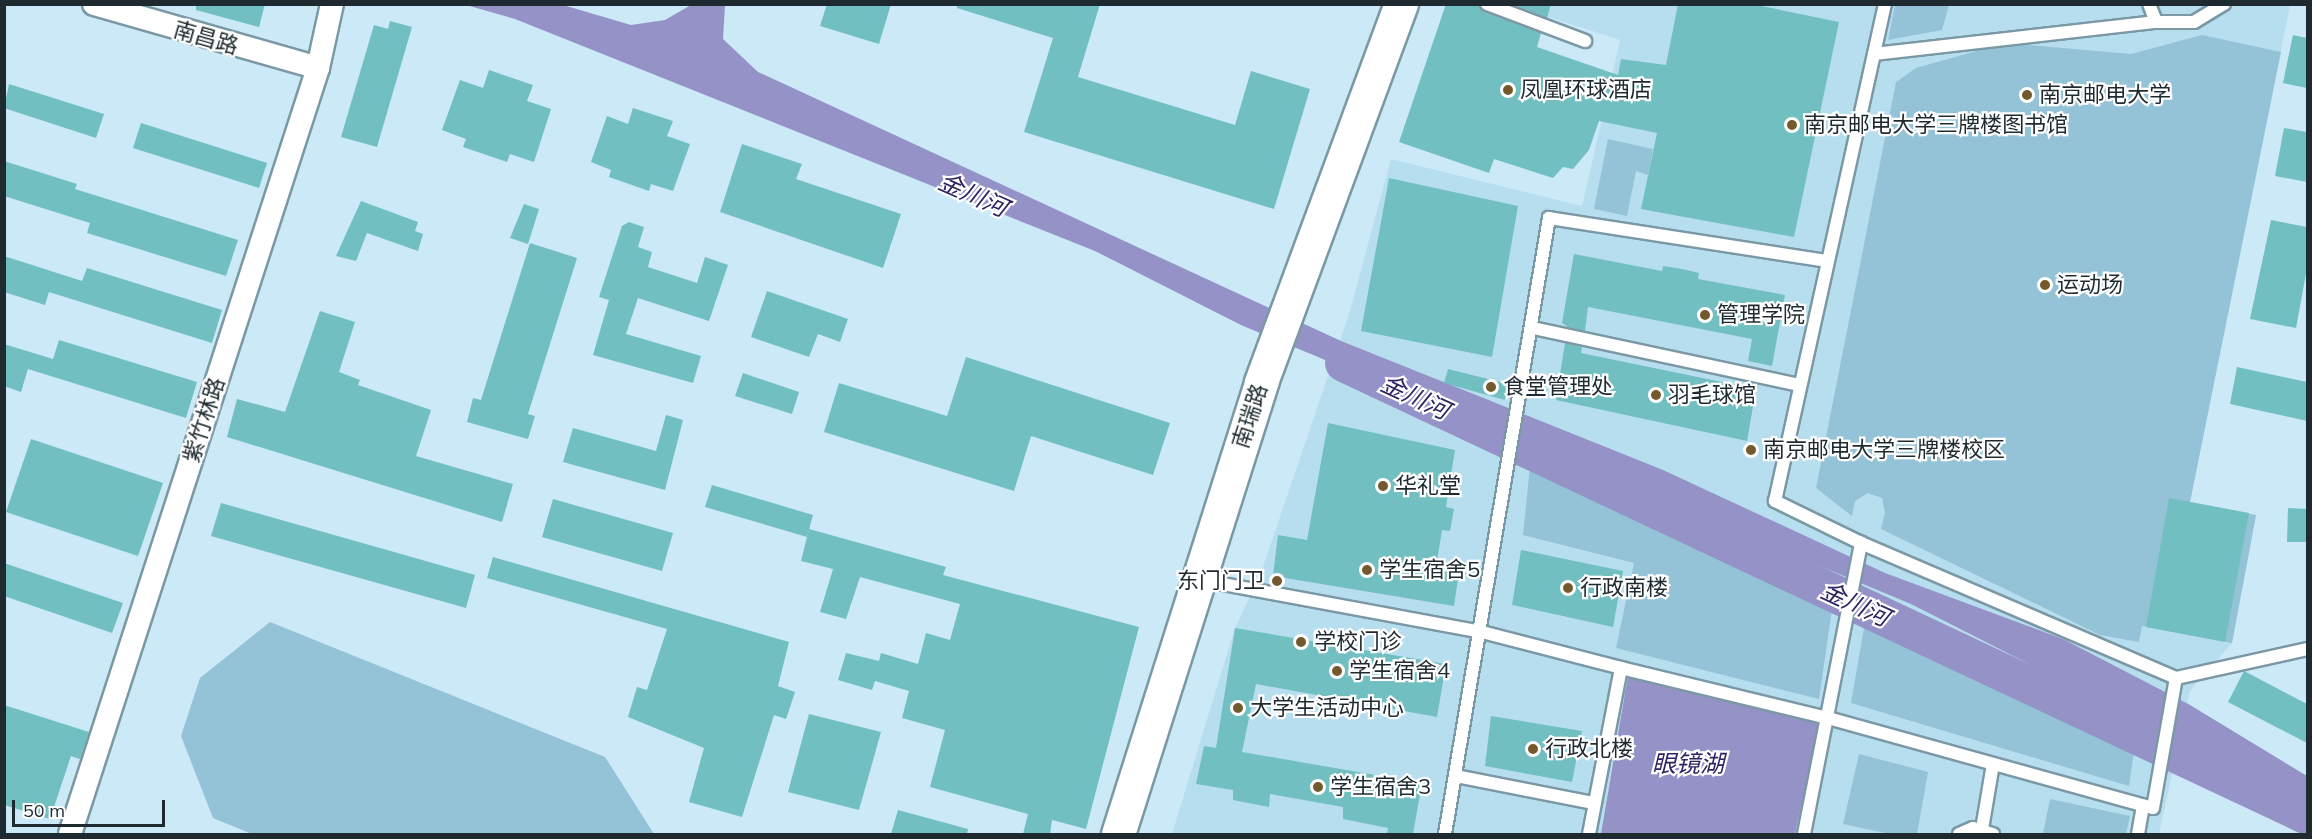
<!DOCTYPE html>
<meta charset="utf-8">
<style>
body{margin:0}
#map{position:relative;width:2312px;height:839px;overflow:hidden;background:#cbe9f7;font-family:Mulish,"Noto Sans SC",sans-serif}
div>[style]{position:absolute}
.built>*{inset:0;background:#b7deef}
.green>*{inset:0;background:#94c2d7}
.water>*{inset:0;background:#9492c6}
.river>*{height:38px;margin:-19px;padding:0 19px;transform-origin:19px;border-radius:19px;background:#9492c6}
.building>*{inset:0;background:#72bfc1}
.roads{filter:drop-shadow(2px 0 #7b98a5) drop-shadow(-2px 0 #7b98a5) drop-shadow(0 2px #7b98a5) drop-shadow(0 -2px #7b98a5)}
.lane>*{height:12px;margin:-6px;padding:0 6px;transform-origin:6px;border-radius:6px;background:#fff}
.street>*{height:22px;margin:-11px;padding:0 11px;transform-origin:11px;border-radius:11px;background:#fff}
.secondary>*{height:33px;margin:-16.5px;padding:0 16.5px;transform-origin:16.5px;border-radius:16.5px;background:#fff}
.dots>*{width:16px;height:16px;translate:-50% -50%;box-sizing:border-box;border:3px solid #fff;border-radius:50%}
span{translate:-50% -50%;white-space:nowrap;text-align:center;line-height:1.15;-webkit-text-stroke:4.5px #fff;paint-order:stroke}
.street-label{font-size:22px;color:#1e2a2f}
.poi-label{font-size:22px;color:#1e2a2f}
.left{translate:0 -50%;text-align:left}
.right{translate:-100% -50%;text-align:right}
.water-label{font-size:24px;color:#2e2463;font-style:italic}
.frame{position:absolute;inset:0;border:6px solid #1e2a2f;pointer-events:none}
.scale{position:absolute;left:12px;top:800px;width:153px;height:27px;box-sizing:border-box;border:3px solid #1e2a2f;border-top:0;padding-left:8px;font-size:18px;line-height:21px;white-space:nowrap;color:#1e2a2f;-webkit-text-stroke:4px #fff;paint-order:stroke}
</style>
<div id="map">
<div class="built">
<i style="clip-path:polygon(1512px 5px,2290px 5px,2190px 502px,2256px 515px,2232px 643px,2190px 691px,2159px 834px,1172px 834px,1235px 628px,1261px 573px,1350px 311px,1391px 159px,1582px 206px,1620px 40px)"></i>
</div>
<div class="green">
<i style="clip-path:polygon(1895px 5px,1895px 4px,1949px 5px,1942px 30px,1888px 40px)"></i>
<i style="clip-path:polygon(2202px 35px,2281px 52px,2190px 502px,2256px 515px,2232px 643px,2142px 626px,2139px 642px,2100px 635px,1881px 529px,1885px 513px,1882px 498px,1868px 493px,1855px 501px,1852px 516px,1816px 488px,1896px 82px,1916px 68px,2005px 43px,2131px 54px)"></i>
<i style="clip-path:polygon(1608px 139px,1653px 149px,1648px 175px,1636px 171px,1627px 216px,1594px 209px)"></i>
<i style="clip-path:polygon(1531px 457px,1835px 589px,1819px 699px,1616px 648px,1634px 563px,1523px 535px)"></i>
<i style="clip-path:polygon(1869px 599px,2136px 739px,2129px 786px,1851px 703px)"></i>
<i style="clip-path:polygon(270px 622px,605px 757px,654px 834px,252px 834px,213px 818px,181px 736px,200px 678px)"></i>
<i style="clip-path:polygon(1859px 754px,1928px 772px,1917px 834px,1890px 834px,1843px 824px)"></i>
<i style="clip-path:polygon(2050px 799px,2130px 816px,2126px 834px,2043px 834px)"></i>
</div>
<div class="water">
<i style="clip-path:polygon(466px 5px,563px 5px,631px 25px,665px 20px,691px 5px,725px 5px,723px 39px,758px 72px,1341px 341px,1663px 470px,1885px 573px,2063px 639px,2190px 705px,2307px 776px,2307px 805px,1911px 604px,1241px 325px,1095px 251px,515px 19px)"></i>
<i style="clip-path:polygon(1628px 676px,1819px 724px,1795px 834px,1601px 834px)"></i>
</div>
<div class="river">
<i style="left:1344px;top:363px;width:1065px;rotate:25.17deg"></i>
</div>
<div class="building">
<i style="clip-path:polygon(196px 4px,265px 4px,259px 27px,196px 10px)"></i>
<i style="clip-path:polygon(827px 4px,891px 4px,879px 44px,820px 26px)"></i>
<i style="clip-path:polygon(957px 4px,1100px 4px,1078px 77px,1235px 125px,1251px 71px,1310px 89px,1274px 209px,1024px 132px,1053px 38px,957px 8px)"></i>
<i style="clip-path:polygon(1446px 4px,1479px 4px,1484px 12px,1541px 33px,1537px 47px,1618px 75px,1621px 59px,1666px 65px,1678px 4px,1752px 4px,1839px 22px,1794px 237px,1641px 209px,1657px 133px,1599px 121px,1589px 150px,1573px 169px,1563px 167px,1553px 178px,1494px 159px,1489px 173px,1399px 142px)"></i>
<i style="clip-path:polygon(1512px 4px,1551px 4px,1547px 18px)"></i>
<i style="clip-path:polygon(390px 21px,412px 27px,377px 147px,341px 137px,374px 25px,388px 29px)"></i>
<i style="clip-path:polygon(2293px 35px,2307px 38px,2307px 88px,2283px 83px)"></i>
<i style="clip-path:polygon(489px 70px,533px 85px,527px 101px,551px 109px,534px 162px,510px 154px,507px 162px,463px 147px,466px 139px,442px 130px,460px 80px,483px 88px)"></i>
<i style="clip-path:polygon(9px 84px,104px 114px,96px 138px,4px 108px)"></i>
<i style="clip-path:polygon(633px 108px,673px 121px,667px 136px,690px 144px,673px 191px,651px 184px,649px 191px,609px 177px,611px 170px,591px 162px,607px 116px,628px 124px)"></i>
<i style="clip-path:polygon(141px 123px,267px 163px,259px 188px,133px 148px)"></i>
<i style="clip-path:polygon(2284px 128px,2307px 132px,2307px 182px,2275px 176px)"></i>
<i style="clip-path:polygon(742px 144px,802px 164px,796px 179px,901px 214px,883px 268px,720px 212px)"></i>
<i style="clip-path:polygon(4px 161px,77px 184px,75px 189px,238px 240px,226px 276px,87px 233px,90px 223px,4px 196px)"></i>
<i style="clip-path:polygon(1389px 178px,1518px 206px,1492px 357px,1361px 331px)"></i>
<i style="clip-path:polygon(361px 201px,418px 222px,415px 231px,423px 234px,418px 251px,367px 233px,356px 261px,336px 256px)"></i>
<i style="clip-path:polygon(524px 204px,539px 209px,528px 244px,510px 238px)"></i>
<i style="clip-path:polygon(2271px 220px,2307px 227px,2307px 268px,2296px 328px,2250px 319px)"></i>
<i style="clip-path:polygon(629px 222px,644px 227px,638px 247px,652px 252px,648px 267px,697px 283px,705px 257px,728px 265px,709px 321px,638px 298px,626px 334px,701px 356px,693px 383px,593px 355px,609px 300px,599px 297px,622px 226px)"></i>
<i style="clip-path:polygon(530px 243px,577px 258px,528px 414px,535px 416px,528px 439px,467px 422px,473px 398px,481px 400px)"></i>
<i style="clip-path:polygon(1574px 254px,1662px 271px,1663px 266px,1682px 269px,1699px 273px,1698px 279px,1785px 295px,1772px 366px,1748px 361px,1752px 339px,1588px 307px,1585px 331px,1568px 327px,1562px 323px)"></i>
<i style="clip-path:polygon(4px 256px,82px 281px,87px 268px,222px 310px,212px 343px,49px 292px,45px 305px,4px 292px)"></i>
<i style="clip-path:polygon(767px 291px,848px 319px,840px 342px,818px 334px,809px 357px,751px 337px)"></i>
<i style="clip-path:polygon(320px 311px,355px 322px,339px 372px,360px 380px,358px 385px,431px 410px,416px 456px,513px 484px,502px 522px,227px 437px,237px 399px,285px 412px)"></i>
<i style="clip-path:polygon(59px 340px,197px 382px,186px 418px,28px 369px,21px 392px,4px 386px,4px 344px,53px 359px)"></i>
<i style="clip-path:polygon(1565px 343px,1582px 347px,1581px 353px,1756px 389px,1747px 441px,1556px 400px)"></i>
<i style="clip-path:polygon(966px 357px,1170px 423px,1153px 475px,1031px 436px,1014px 491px,824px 432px,839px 383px,947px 416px)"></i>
<i style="clip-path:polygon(2237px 367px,2307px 382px,2307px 421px,2230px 404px)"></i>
<i style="clip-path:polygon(1448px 369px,1508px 384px,1505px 400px,1444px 383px)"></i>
<i style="clip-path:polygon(743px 373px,799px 392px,792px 414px,735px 396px)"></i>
<i style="clip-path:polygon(666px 415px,683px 420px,665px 490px,563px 462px,573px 428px,656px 451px)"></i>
<i style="clip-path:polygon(1328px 423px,1455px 450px,1446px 507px,1454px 509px,1450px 531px,1442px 530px,1437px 561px,1460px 565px,1454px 606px,1273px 576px,1278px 535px,1307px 540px)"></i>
<i style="clip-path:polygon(31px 439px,163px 483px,138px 556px,6px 512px)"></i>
<i style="clip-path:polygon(712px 485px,813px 515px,807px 537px,705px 507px)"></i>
<i style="clip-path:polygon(2169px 498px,2249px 513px,2225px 642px,2146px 627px)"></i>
<i style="clip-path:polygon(553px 499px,673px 533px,662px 571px,542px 537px)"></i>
<i style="clip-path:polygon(221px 503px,475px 575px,466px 608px,211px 536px)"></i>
<i style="clip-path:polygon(2288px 508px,2307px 509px,2307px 542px,2287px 542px)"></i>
<i style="clip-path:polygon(809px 529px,946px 567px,943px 575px,1139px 627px,1086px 829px,1052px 820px,1050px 834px,1023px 834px,1028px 814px,930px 787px,945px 730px,902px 718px,909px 691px,875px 681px,872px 690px,838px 680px,846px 653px,879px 661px,881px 653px,918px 664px,926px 633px,950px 640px,960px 604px,860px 577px,846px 619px,820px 612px,833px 569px,801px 561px)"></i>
<i style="clip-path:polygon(1521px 550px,1623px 571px,1613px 627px,1512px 605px)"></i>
<i style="clip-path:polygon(493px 557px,789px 642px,778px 686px,795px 692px,786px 719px,774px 715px,742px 817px,689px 802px,704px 748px,628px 717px,637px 687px,647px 690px,667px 629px,487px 578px)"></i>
<i style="clip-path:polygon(4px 563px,123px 603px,112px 633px,4px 596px)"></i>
<i style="clip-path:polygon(1235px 628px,1446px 664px,1437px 717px,1256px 684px,1242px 752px,1422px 783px,1413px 834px,1387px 834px,1388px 828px,1343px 819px,1343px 807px,1270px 794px,1269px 807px,1233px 800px,1233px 790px,1196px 784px,1204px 746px,1216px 748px)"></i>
<i style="clip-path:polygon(2244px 671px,2307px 704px,2307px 743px,2228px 702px)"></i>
<i style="clip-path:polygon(4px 705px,89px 732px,80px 759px,71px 756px,50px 819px,4px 805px)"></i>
<i style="clip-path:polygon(809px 714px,881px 732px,859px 810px,788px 792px)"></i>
<i style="clip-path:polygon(1491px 716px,1582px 731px,1572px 782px,1485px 766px)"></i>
<i style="clip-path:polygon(898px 810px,968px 829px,967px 834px,891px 834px)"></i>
</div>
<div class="roads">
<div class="lane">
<i style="left:1487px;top:4px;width:105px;rotate:20.7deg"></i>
<i style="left:2156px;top:22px;width:38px"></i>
<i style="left:2194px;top:22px;width:35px;rotate:-31deg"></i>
<i style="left:1874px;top:54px;width:284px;rotate:-6.5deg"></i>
<i style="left:2156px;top:22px;width:19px;rotate:-111deg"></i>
<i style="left:1533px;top:328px;width:273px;rotate:12.1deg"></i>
<i style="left:1861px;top:543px;width:343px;rotate:23.2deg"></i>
<i style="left:2176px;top:678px;width:135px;rotate:-12.4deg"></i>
<i style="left:1201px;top:580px;width:286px;rotate:10.5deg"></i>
<i style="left:1482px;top:632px;width:144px;rotate:14.5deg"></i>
<i style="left:1621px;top:668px;width:169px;rotate:100.9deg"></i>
<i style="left:1621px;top:668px;width:213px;rotate:13.6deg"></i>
<i style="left:1828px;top:718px;width:337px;rotate:15.5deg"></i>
<i style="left:2153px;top:808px;width:132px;rotate:-80deg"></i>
<i style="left:1456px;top:776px;width:141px;rotate:11.1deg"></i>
<i style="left:1982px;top:829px;width:66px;rotate:-80.4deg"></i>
<i style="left:1445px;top:834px;width:625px;rotate:-80.42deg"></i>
<i style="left:1549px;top:218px;width:281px;rotate:8.8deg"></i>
<i style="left:1804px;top:834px;width:297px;rotate:-78.9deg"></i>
<i style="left:1861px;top:543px;width:96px;rotate:-154deg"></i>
<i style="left:1775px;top:501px;width:509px;rotate:-77.52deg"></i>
<i style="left:1959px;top:834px;width:15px;rotate:-23deg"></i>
<i style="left:1973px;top:828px;width:21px;rotate:17deg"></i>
<i style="left:2138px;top:834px;width:29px;rotate:-80deg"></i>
</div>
<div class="street">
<i style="left:94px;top:4px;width:233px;rotate:15.9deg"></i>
<i style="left:70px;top:834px;width:805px;rotate:-72.06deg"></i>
<i style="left:318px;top:68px;width:66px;rotate:-77.7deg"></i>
</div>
<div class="secondary">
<i style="left:1118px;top:834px;width:474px;rotate:-72.4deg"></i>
<i style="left:1261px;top:382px;width:403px;rotate:-69.7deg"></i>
</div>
</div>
<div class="dots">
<i style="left:1508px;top:90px;background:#73592b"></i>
<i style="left:2027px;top:95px;background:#73592b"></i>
<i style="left:1792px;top:125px;background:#73592b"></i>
<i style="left:2045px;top:285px;background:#73592b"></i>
<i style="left:1705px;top:315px;background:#73592b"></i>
<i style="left:1491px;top:387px;background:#73592b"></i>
<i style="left:1656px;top:395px;background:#73592b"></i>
<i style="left:1751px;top:450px;background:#73592b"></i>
<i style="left:1383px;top:486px;background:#73592b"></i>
<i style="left:1367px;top:570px;background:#73592b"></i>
<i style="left:1277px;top:581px;background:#73592b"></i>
<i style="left:1568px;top:588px;background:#73592b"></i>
<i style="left:1301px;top:642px;background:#73592b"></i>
<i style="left:1337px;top:671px;background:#73592b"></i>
<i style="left:1238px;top:708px;background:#73592b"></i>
<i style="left:1533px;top:749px;background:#73592b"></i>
<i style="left:1318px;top:787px;background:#73592b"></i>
</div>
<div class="street-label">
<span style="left:206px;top:38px;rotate:16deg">南昌路</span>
<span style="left:1250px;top:416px;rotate:-72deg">南瑞路</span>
<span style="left:204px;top:420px;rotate:-72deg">紫竹林路</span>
</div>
<div class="poi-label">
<span class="left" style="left:1520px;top:90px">凤凰环球酒店</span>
<span class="left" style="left:2039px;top:95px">南京邮电大学</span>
<span class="left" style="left:1804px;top:125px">南京邮电大学三牌楼图书馆</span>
<span class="left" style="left:2057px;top:285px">运动场</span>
<span class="left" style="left:1717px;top:315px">管理学院</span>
<span class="left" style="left:1503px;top:387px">食堂管理处</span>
<span class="left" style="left:1668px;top:395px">羽毛球馆</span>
<span class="left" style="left:1763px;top:450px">南京邮电大学三牌楼校区</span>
<span class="left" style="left:1395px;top:486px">华礼堂</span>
<span class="left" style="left:1379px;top:570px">学生宿舍5</span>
<span class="right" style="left:1265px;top:581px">东门门卫</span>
<span class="left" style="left:1580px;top:588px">行政南楼</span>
<span class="left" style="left:1314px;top:642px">学校门诊</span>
<span class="left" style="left:1349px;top:671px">学生宿舍4</span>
<span class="left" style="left:1250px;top:708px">大学生活动中心</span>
<span class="left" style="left:1545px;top:749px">行政北楼</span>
<span class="left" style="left:1330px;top:787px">学生宿舍3</span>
</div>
<div class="water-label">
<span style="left:973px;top:195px;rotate:24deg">金川河</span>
<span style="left:1415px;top:397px;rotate:25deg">金川河</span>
<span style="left:1855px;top:604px;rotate:25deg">金川河</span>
<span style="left:1688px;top:764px">眼镜湖</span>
</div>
<div class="frame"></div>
<div class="scale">50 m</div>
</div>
